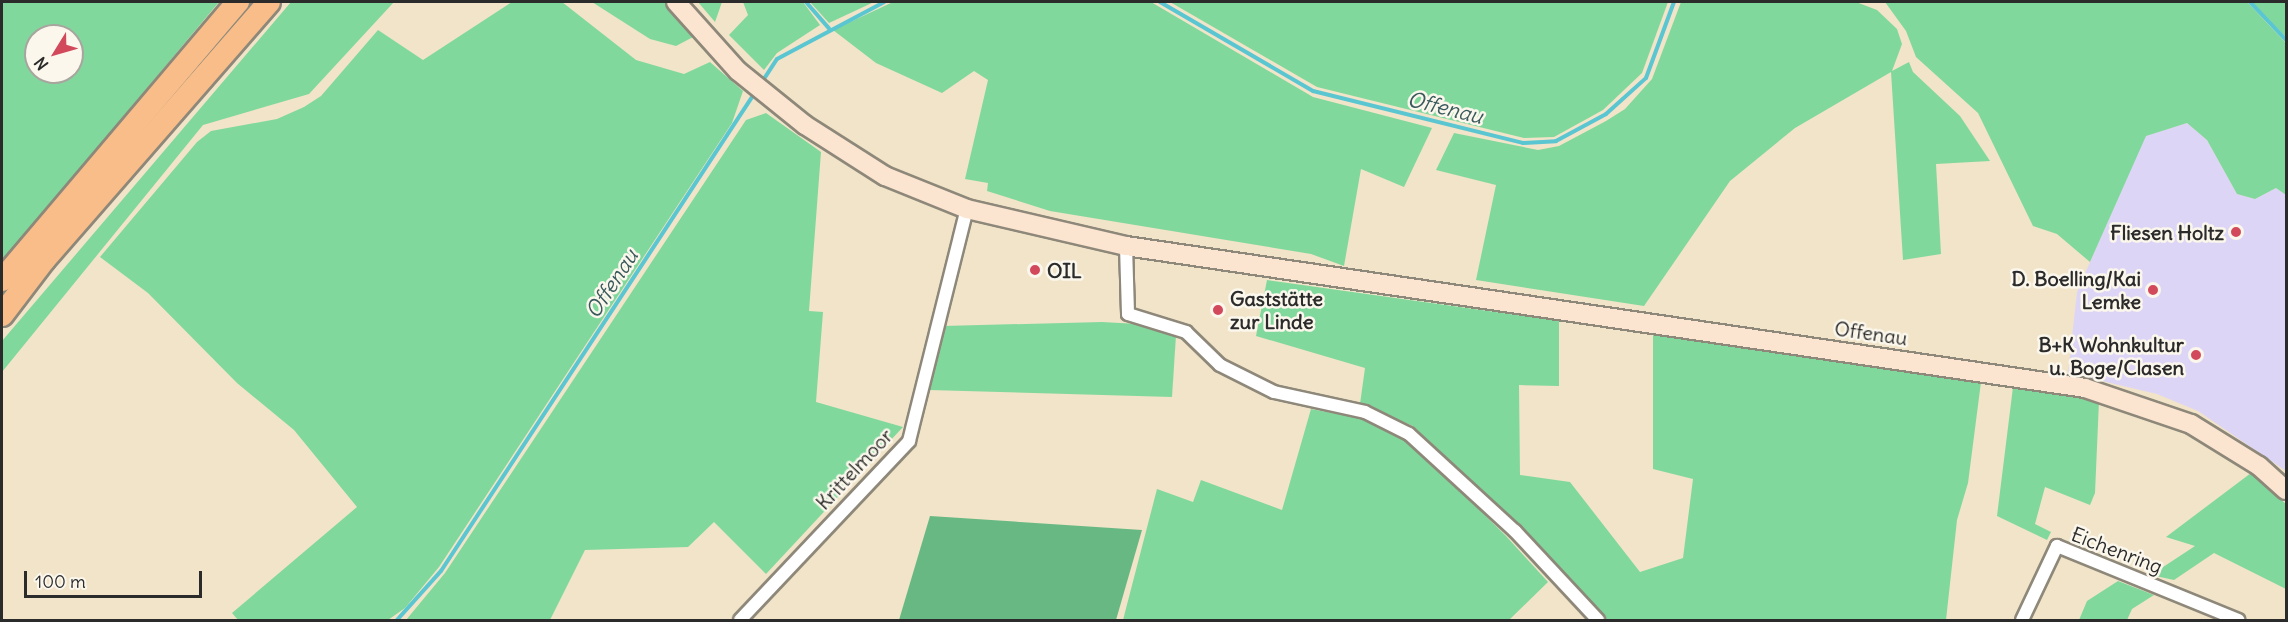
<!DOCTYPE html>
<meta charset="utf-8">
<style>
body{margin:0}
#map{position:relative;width:2288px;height:622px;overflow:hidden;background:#f1e4c8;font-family:Delius,sans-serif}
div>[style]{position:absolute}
.built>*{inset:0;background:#ddd5f6}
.green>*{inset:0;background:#81d89c}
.forest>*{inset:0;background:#68b884}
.stream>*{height:4px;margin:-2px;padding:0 2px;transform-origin:2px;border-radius:2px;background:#5ac6d1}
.roads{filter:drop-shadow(2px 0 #8e887a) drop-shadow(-2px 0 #8e887a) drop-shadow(0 2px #8e887a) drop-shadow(0 -2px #8e887a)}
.minor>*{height:12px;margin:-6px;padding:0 6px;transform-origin:6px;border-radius:6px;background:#fff}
.secondary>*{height:18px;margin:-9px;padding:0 9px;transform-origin:9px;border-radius:9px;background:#fce5d0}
.motorway>*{height:22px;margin:-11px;padding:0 11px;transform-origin:11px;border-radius:11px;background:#f8bd89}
.dots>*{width:16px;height:16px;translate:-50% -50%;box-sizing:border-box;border:3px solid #fbf7ec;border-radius:50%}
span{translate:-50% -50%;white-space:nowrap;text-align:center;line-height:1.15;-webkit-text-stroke:5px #fbf7ec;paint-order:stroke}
.poi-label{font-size:20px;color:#2b2b2b;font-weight:700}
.right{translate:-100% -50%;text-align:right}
.left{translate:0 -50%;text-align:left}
.street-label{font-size:20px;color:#2b2b2b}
.water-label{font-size:21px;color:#395a5d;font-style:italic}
.frame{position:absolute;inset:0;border:3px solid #2b2b2b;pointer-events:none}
.north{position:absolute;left:24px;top:24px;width:60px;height:60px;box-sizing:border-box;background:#fbf7ec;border:2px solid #a8a59f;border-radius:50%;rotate:233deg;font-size:16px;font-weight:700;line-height:24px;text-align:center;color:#2b2b2b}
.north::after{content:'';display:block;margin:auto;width:21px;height:27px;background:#d1495b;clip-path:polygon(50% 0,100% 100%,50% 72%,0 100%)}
.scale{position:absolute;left:24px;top:571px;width:178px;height:27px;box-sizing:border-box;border:3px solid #2b2b2b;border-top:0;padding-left:8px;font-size:18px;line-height:21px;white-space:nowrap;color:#2b2b2b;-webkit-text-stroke:4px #fbf7ec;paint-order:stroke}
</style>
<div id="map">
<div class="built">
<i style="clip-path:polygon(2187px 123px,2207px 140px,2237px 194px,2255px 199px,2276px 188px,2286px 195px,2286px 471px,2198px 411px,2157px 394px,2068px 373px,2077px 292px,2145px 136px)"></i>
</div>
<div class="green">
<i style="clip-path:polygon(evenodd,2px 2px,219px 2px,2px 262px,2px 2px,36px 36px,72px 36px,72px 72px,36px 72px,36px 36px)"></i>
<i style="clip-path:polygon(291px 2px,394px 2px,309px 94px,203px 125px,2px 372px,2px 341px)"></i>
<i style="clip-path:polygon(512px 2px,562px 2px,636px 60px,684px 74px,710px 62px,743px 91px,732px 123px,439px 567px,405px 608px,388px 620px,238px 620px,232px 613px,357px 507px,294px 430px,237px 383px,148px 293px,100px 257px,197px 142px,211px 131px,277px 119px,304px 107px,321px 96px,378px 30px,423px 60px)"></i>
<i style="clip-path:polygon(592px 2px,667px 2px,695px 36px,676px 46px,650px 39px)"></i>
<i style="clip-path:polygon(698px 2px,722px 2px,715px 22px)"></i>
<i style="clip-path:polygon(743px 2px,803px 2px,820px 25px,777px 53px,764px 70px,729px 35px,748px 15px)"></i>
<i style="clip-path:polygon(810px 2px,874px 2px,829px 23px)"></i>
<i style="clip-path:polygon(893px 2px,1151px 2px,1313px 97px,1432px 128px,1404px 187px,1361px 169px,1344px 266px,1311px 254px,1050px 211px,987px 191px,988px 183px,965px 179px,988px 80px,974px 71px,942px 93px,876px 63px,833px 30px)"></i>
<i style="clip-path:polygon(1170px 2px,1668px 2px,1642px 73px,1603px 110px,1554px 137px,1524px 138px,1317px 87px)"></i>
<i style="clip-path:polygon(1681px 2px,1856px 2px,1877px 10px,1897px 29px,1902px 44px,1892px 71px,1909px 62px,1913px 72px,1960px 116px,1990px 161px,1936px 164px,1941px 254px,1903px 260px,1891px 72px,1795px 128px,1730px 181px,1644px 306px,1476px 280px,1496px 185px,1436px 170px,1454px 133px,1538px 150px,1559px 146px,1606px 121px,1625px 109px,1652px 79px)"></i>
<i style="clip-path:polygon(1885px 2px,2247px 2px,2286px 43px,2286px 195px,2276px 188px,2255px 199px,2237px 194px,2207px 140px,2187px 123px,2146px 136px,2090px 262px,2057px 234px,2033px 226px,1978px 113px,1916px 57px,1906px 31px)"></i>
<i style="clip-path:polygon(2252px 2px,2286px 2px,2286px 37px)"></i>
<i style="clip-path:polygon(766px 113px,821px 152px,809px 311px,823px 312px,816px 402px,903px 427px,766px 574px,714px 522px,688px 547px,585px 550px,550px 620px,406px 620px,445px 573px,746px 120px)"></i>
<i style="clip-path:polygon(1267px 280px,1559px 321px,1559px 386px,1519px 385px,1520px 475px,1570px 482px,1640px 572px,1683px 558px,1693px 479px,1653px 469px,1653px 335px,1981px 382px,1968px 483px,1957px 520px,1946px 620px,1607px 620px,1517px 525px,1413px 426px,1360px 404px,1365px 368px,1256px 336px)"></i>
<i style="clip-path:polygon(1102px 322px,1138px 324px,1176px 335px,1172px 397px,929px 390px,943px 326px)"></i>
<i style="clip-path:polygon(2013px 387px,2099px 401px,2095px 493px,2090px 505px,2045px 487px,2035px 524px,2051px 532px,2047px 540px,1997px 516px)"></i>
<i style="clip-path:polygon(1311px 409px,1364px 419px,1407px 439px,1506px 536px,1548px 582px,1509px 620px,1123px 620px,1157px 489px,1193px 502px,1201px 480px,1282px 510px)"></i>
<i style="clip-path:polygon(2251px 473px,2286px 504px,2286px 589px,2214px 553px,2174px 580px,2151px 575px,2195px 546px,2166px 537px)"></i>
<i style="clip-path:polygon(2118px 581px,2154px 595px,2132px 609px,2127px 620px,2079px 620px,2087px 601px)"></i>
</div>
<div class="forest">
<i style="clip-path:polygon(930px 516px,1142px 530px,1116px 620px,899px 620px)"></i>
</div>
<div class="stream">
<i style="left:806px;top:2px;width:35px;rotate:49deg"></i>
<i style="left:1160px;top:2px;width:177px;rotate:30.2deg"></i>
<i style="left:1313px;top:91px;width:216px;rotate:13.9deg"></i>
<i style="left:1523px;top:143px;width:33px;rotate:-3deg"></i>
<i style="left:1556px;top:141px;width:57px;rotate:-28.4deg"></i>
<i style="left:1606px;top:114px;width:54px;rotate:-42deg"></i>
<i style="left:1646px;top:78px;width:81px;rotate:-69.8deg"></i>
<i style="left:2250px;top:2px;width:52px;rotate:46.5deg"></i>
<i style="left:762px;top:82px;width:27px;rotate:-57deg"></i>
<i style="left:777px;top:59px;width:121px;rotate:-28deg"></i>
<i style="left:397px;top:620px;width:66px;rotate:-48.1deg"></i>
<i style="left:441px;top:571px;width:574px;rotate:-56.73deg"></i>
</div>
<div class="roads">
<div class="minor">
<i style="left:1126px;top:246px;width:68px;rotate:88.3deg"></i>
<i style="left:1128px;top:314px;width:61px;rotate:17.2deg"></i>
<i style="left:1186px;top:332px;width:47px;rotate:44.1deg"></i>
<i style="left:1220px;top:365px;width:60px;rotate:26.6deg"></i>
<i style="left:1274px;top:392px;width:93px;rotate:12.4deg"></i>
<i style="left:1365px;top:412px;width:49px;rotate:26.6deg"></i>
<i style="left:1409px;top:434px;width:144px;rotate:42.5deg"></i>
<i style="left:1515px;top:531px;width:122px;rotate:47deg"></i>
<i style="left:740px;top:620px;width:246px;rotate:-46.6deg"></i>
<i style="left:909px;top:441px;width:239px;rotate:-76deg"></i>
<i style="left:2022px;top:620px;width:82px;rotate:-64.7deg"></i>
<i style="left:2057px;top:546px;width:196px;rotate:22.2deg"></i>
</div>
<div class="secondary">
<i style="left:676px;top:2px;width:93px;rotate:48.1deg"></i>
<i style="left:738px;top:71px;width:86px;rotate:38.9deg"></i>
<i style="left:805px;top:125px;width:95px;rotate:32.5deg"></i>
<i style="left:885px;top:176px;width:88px;rotate:21.9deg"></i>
<i style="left:967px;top:209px;width:163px;rotate:13.1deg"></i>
<i style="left:1126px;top:246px;width:969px;rotate:8.42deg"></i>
<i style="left:2085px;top:388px;width:112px;rotate:18.8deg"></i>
<i style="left:2191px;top:424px;width:80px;rotate:31.7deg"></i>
<i style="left:2259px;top:466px;width:36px;rotate:42deg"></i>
</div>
<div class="motorway">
<i style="left:2px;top:280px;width:365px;rotate:-49.7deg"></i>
<i style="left:2px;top:315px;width:69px;rotate:-52.6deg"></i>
<i style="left:44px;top:260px;width:342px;rotate:-48.9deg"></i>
</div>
</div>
<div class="dots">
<i style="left:2236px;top:232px;background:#d1495b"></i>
<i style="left:1035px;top:270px;background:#d1495b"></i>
<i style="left:2153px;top:290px;background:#d1495b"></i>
<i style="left:1218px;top:310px;background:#d1495b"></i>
<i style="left:2196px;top:355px;background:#d1495b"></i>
</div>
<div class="poi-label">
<span class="right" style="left:2224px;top:232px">Fliesen Holtz</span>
<span class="left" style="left:1047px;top:270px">OIL</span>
<span class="right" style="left:2141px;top:290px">D. Boelling/Kai<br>Lemke</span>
<span class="left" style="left:1230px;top:310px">Gaststätte<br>zur Linde</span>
<span class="right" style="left:2184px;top:356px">B+K Wohnkultur<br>u. Boge/Clasen</span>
</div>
<div class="street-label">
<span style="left:1871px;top:333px;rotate:8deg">Offenau</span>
<span style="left:854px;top:469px;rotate:-47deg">Krittelmoor</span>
<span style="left:2117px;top:550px;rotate:21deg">Eichenring</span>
</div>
<div class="water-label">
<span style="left:1445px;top:108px;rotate:14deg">Offenau</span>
<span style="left:612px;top:284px;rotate:-57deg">Offenau</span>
</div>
<div class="frame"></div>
<div class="north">N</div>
<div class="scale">100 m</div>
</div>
